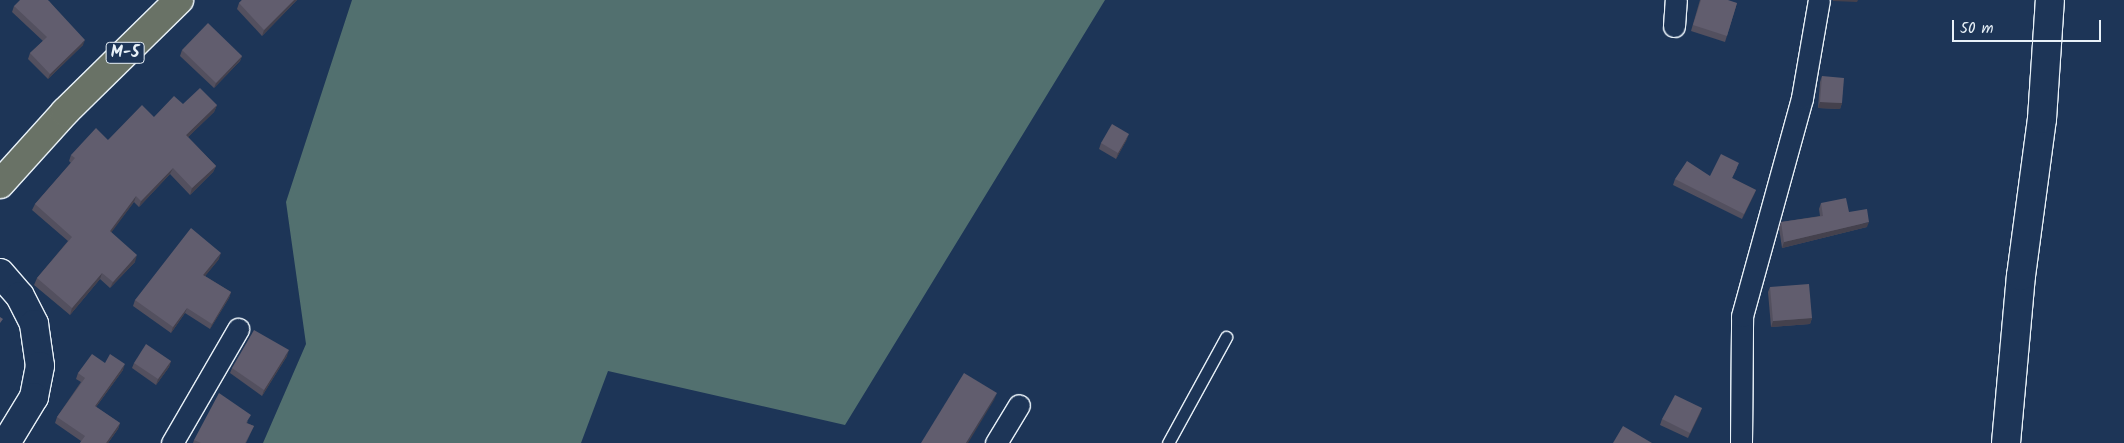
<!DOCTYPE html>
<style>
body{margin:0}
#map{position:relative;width:2124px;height:443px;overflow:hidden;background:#1d3557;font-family:Kalam,sans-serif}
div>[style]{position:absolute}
.green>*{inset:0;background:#52706f}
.roads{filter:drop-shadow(1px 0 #e8f1f8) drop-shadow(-1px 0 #e8f1f8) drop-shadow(0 1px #e8f1f8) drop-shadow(0 -1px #e8f1f8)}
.lane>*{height:11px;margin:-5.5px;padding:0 5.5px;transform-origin:5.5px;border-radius:5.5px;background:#1d3557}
.street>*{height:21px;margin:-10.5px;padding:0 10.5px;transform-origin:10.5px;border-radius:10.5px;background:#1d3557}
.secondary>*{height:28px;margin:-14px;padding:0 14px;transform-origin:14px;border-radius:14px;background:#1d3557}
.primary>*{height:28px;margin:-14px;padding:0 14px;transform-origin:14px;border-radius:14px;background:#697266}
.wall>*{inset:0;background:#53505f}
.shaded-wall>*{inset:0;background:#44414d}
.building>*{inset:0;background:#615d6e}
span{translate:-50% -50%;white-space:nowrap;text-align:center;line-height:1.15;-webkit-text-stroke:4px #1d3557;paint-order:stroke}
.shield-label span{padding:1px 4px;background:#1d3557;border:1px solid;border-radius:4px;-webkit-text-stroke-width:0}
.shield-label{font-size:16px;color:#e8f1f8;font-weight:700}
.scale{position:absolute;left:1952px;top:20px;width:149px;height:22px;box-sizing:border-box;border:2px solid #e8f1f8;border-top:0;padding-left:6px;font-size:15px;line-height:18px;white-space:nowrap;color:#e8f1f8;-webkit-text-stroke:4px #1d3557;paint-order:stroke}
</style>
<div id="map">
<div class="green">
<i style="clip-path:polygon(352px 0,1105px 0,845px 425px,608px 371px,581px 443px,263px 443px,306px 344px,286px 202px)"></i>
</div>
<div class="roads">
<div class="lane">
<i style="left:1168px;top:443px;width:121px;rotate:-61.3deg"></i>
</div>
<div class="street">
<i style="left:1674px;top:26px;width:26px;rotate:-86deg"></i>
<i style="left:172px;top:443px;width:132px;rotate:-59.9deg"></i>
<i style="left:996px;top:443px;width:44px;rotate:-58.8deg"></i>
<i style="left:1741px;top:443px;width:127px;rotate:-89.5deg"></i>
<i style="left:1742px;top:316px;width:226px;rotate:-74.6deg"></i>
<i style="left:1802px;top:98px;width:99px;rotate:-80.2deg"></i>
</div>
<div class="secondary">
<i style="left:0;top:273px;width:30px;rotate:49deg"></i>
<i style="left:20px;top:296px;width:31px;rotate:63deg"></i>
<i style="left:34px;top:324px;width:42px;rotate:81.9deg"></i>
<i style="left:40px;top:366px;width:32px;rotate:101deg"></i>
<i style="left:34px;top:397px;width:54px;rotate:121.3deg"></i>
<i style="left:2006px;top:443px;width:168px;rotate:-84.9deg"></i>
<i style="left:2021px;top:276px;width:158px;rotate:-82.4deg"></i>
<i style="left:2042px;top:119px;width:119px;rotate:-86.2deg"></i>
</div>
<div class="primary">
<i style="left:0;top:184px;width:97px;rotate:-47.9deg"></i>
<i style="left:65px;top:112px;width:160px;rotate:-44.5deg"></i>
</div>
</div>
<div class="wall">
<i style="clip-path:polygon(242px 0,297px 0,262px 36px,237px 9px,239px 3px)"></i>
<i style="clip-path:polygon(1700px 0,1737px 3px,1725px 42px,1691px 31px)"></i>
<i style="clip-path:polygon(49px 1px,83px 45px,48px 79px,28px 59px,30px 53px,43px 41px,12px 12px,14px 6px)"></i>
<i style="clip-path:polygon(182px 50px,242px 56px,240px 61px,214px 88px,180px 56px)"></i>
<i style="clip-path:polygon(1822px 76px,1842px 103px,1840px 109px,1818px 108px,1820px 82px)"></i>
<i style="clip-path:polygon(183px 104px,217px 105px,214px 112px,188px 137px,216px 166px,213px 172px,190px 195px,170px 174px,139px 207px,134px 202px,111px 232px,135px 262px,110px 288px,100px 279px,70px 315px,34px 285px,37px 278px,68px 241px,32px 210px,35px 204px,71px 163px,69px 161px,71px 155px,108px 140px,154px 117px)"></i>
<i style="clip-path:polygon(1127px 139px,1116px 159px,1099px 149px,1101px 143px)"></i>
<i style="clip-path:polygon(1737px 168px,1732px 178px,1756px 190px,1742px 219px,1673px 185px,1675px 179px,1710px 176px)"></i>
<i style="clip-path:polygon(1821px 203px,1849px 212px,1867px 227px,1782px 248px,1779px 228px,1781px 222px,1820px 216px,1819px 209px)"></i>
<i style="clip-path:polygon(219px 259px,205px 276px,231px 292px,229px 298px,210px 329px,185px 313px,171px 333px,133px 306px,135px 300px)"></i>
<i style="clip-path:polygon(1770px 287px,1812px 318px,1810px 324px,1771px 327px,1768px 292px)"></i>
<i style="clip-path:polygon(287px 356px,262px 396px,230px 373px,232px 368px)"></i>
<i style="clip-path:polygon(171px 361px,169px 367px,156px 385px,132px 368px,134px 363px)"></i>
<i style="clip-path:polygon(105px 363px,123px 370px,96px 407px,120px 423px,118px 429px,108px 443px,80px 443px,81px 441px,55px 423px,57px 417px,81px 382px,76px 379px,78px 373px)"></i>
<i style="clip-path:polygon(1702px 408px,1688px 438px,1660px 425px,1662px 419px)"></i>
<i style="clip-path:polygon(248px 421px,247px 423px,254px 426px,246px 443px,193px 443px,194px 440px)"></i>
</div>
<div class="shaded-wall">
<i style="clip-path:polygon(294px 0,297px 0,262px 36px,264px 30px)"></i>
<i style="clip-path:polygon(1833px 0,1858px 0,1857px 2px,1833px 1px)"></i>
<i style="clip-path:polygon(85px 40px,83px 45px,48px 79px,50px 74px)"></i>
<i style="clip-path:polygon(242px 56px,240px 61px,214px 88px,216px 83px)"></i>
<i style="clip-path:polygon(1820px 102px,1842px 103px,1840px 109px,1818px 108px)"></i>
<i style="clip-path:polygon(217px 105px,214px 112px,184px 141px,186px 135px)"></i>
<i style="clip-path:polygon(1129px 134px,1127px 139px,1116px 159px,1118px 153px)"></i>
<i style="clip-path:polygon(216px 166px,213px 172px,190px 195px,192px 188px)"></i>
<i style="clip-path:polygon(173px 168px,170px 174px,139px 207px,141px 201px)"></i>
<i style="clip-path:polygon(1756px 190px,1754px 195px,1742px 219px,1744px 214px)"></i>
<i style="clip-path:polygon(136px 196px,134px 202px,108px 237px,110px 231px)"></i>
<i style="clip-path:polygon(1869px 222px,1867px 227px,1782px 248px,1784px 242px)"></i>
<i style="clip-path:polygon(221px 253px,219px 259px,201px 281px,203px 275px)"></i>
<i style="clip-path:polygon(137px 255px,135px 262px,110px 288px,113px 282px)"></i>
<i style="clip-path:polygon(102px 273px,100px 279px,70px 315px,72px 308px)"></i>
<i style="clip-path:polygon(231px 292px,229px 298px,210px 329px,212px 324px)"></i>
<i style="clip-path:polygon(187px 308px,185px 313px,171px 333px,173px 327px)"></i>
<i style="clip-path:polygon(1812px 318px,1810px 324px,1771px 327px,1773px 321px)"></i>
<i style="clip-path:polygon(289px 350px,287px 356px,262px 396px,264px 390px)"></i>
<i style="clip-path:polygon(171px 361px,169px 367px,156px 385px,158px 379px)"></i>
<i style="clip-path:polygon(125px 364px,123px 370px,93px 411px,95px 406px)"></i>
<i style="clip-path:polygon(997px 393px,994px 400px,968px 443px,966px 443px)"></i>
<i style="clip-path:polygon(1702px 408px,1700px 414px,1688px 438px,1690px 433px)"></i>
<i style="clip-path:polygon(120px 423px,118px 429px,108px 443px,106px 443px)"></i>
</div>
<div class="building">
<i style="clip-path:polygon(20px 0,48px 0,85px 40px,50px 74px,30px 53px,47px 37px,14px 6px)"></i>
<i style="clip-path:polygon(242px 0,294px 0,264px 30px,239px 3px)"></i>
<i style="clip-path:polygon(1701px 0,1728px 0,1737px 3px,1727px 36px,1693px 25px)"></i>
<i style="clip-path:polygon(208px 23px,242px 56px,216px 83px,182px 50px)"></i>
<i style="clip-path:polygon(1822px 76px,1844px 78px,1842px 103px,1820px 102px)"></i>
<i style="clip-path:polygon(200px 88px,217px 105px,186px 135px,216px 166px,192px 188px,173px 168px,141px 201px,136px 196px,110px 231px,137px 255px,113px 282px,102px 273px,72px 308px,37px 278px,72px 237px,35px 204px,75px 158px,71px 155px,96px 128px,108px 140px,142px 105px,154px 117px,174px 96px,183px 104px)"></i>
<i style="clip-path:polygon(1112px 124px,1129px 134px,1118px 153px,1101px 143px)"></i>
<i style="clip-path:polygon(1721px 154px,1739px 163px,1732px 178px,1756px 190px,1744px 214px,1675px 179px,1687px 161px,1710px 176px)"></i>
<i style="clip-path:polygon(1846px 198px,1849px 212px,1867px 209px,1869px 222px,1784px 242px,1781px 222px,1823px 216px,1821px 203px)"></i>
<i style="clip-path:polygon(191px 228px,221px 253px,203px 275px,231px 292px,212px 324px,187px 308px,173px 327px,135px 300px)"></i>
<i style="clip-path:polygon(1809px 284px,1812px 318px,1773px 321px,1770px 287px)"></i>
<i style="clip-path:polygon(0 317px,3px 319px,0 323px)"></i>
<i style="clip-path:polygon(254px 330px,289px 350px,264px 390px,232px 368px)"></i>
<i style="clip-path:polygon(146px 344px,171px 361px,158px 379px,134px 363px)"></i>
<i style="clip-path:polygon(92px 354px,105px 363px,110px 354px,125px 364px,95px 406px,120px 423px,106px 443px,80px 443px,85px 436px,57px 417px,85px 378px,78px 373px)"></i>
<i style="clip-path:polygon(964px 373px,997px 393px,966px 443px,921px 443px)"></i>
<i style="clip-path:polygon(219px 393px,251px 415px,246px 423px,254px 426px,245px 443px,201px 443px,194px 440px)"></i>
<i style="clip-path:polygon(1675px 395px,1702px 408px,1690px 433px,1662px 419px)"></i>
<i style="clip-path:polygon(1623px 426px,1652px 443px,1613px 443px)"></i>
</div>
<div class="shield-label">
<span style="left:125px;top:53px">M-5</span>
</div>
<div class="scale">50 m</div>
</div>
